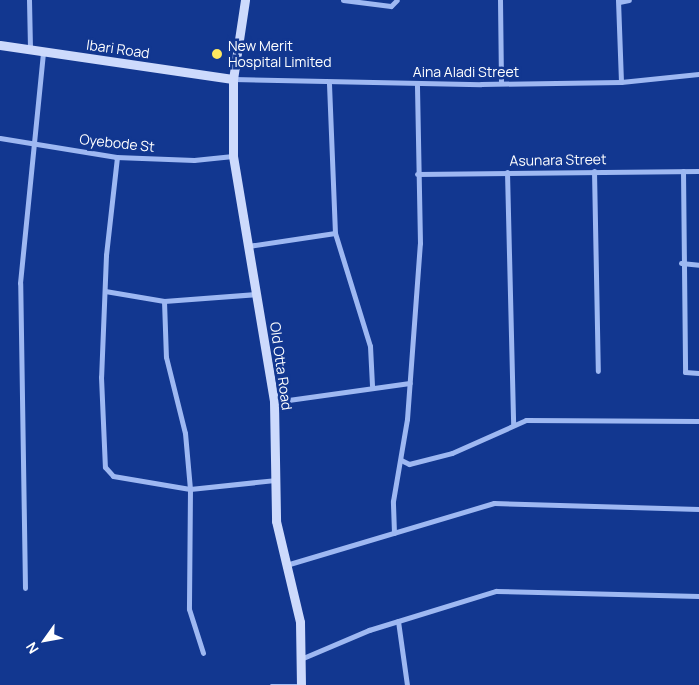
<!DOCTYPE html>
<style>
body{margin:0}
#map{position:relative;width:699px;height:685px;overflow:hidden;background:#123790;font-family:Manrope,sans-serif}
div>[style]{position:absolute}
.lane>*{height:3px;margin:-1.5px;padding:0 1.5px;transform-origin:1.5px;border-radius:1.5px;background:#9eb8f2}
.street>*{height:5px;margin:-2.5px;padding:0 2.5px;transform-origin:2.5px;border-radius:2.5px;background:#9eb8f2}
.secondary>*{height:9px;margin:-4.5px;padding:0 4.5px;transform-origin:4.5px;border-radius:4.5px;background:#cddafc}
.dots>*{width:14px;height:14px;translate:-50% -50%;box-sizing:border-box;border:2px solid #123790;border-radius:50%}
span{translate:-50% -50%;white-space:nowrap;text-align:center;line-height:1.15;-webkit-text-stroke:5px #123790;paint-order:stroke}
.poi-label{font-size:14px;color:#fff}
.left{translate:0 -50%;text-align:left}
.street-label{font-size:14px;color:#fff}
.north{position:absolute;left:20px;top:615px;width:50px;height:50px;-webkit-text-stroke:4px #123790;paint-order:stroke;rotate:238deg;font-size:14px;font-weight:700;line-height:20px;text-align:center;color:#fff}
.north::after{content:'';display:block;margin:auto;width:18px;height:22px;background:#fff;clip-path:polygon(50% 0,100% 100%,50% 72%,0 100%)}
</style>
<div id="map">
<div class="lane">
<i style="left:271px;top:685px;width:25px"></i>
</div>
<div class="street">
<i style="left:29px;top:0;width:49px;rotate:88.8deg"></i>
<i style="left:343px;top:0;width:48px;rotate:7.1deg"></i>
<i style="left:391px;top:6px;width:8px;rotate:-45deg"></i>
<i style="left:500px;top:0;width:83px;rotate:89.3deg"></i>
<i style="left:618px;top:0;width:82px;rotate:87.9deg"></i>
<i style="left:619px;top:2px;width:10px;rotate:-11deg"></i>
<i style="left:233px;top:79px;width:248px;rotate:1.2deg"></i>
<i style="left:481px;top:84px;width:140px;rotate:-0.8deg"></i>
<i style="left:621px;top:82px;width:78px;rotate:-5.9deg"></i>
<i style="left:329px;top:84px;width:149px;rotate:87.7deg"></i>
<i style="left:335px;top:233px;width:118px;rotate:72.8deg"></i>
<i style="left:370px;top:346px;width:40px;rotate:87.1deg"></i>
<i style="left:0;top:138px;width:118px;rotate:9.3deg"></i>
<i style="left:116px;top:157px;width:78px;rotate:2.2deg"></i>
<i style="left:194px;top:160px;width:39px;rotate:-6deg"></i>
<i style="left:117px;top:157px;width:99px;rotate:96.4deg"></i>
<i style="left:106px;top:255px;width:122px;rotate:92.3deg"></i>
<i style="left:101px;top:377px;width:90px;rotate:87.5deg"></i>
<i style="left:105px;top:467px;width:12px;rotate:48deg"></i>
<i style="left:113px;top:476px;width:78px;rotate:9.6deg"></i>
<i style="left:190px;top:489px;width:85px;rotate:-6deg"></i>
<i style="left:594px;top:171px;width:200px;rotate:88.9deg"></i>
<i style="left:683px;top:171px;width:201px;rotate:89.4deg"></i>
<i style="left:685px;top:372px;width:14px;rotate:4deg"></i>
<i style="left:507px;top:172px;width:252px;rotate:88.6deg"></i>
<i style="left:417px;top:174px;width:282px;rotate:-0.6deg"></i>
<i style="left:248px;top:246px;width:88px;rotate:-8.5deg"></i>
<i style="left:681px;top:263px;width:18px;rotate:6deg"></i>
<i style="left:105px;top:291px;width:60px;rotate:9.6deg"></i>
<i style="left:164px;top:301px;width:93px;rotate:-4.3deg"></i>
<i style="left:164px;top:301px;width:56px;rotate:88deg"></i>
<i style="left:166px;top:357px;width:78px;rotate:76deg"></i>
<i style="left:185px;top:433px;width:56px;rotate:84.9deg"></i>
<i style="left:190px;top:489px;width:120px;rotate:90.5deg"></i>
<i style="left:189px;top:609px;width:46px;rotate:72.3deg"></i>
<i style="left:274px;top:402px;width:137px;rotate:-8deg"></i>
<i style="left:401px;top:460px;width:9px;rotate:27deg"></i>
<i style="left:409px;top:464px;width:44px;rotate:-14.3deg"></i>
<i style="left:452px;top:453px;width:81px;rotate:-24deg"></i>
<i style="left:526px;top:420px;width:173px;rotate:0.3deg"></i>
<i style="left:394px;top:533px;width:32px;rotate:-92deg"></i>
<i style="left:393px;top:501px;width:83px;rotate:-80.3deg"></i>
<i style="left:407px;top:419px;width:176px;rotate:-85.8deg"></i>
<i style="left:420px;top:243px;width:160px;rotate:-91.1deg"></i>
<i style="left:286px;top:565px;width:217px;rotate:-16.6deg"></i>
<i style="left:494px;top:503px;width:205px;rotate:1.7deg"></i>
<i style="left:25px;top:588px;width:305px;rotate:-90.9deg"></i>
<i style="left:20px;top:283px;width:232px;rotate:-84.3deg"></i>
<i style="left:398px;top:621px;width:65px;rotate:82deg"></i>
<i style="left:303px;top:658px;width:72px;rotate:-23deg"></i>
<i style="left:369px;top:630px;width:133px;rotate:-17.1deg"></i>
<i style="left:496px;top:591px;width:203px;rotate:1.4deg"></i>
</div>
<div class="secondary">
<i style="left:245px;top:0;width:80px;rotate:98.6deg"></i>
<i style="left:233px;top:79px;width:77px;rotate:90deg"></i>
<i style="left:233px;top:156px;width:249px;rotate:80.5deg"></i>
<i style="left:274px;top:402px;width:119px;rotate:89deg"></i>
<i style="left:276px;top:521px;width:104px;rotate:76.6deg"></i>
<i style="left:300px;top:622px;width:63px;rotate:89.1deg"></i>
<i style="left:0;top:45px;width:235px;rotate:8.3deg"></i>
</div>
<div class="dots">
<i style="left:217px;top:54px;background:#ffe85f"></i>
</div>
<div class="poi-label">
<span class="left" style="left:228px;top:54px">New Merit<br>Hospital Limited</span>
</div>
<div class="street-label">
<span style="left:118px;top:49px;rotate:8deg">Ibari Road</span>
<span style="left:466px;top:72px">Aina Aladi Street</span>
<span style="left:117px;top:143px;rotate:6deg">Oyebode St</span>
<span style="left:558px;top:160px;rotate:-1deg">Asunara Street</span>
<span style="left:281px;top:366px;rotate:82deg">Old Otta Road</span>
</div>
<div class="north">N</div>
</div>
